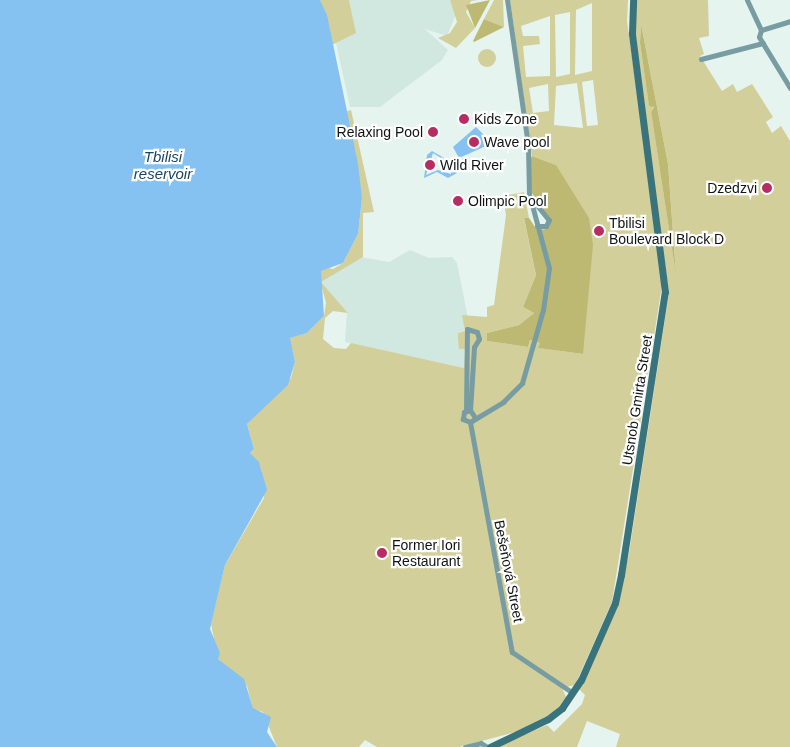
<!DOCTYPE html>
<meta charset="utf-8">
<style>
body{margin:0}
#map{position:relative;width:790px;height:747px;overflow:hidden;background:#e5f4ef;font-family:Helvetica,sans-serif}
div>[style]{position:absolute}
.built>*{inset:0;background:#d1e8e1}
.green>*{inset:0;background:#d2cf9b}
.round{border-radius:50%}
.forest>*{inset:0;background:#beb972}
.water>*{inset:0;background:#85c2f2}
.minor>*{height:5px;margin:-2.5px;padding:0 2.5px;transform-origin:2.5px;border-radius:2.5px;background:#779da2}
.secondary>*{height:7px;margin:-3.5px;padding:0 3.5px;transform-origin:3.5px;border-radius:3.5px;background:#39747d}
.dots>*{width:14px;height:14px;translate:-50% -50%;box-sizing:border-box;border:2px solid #fff;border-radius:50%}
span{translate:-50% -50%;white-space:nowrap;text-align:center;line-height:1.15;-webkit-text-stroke:4.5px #fff;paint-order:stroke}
.poi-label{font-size:14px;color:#0f1412}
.left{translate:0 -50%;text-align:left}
.right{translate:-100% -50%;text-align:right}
.street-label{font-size:14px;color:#0f1412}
.water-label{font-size:15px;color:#184666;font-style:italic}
</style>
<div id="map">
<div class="built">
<i style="clip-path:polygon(349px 0,450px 0,457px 12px,447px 36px,425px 29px,448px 50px,442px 60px,380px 107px,350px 107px,336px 43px,337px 39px,355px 32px)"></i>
<i style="clip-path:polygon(410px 250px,429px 258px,452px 257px,457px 263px,468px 318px,463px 315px,465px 331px,458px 333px,465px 349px,464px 368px,345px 342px,347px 312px,321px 282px,361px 257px,389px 262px)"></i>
</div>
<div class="green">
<i style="clip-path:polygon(320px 0,349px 0,356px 33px,332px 45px)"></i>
<i style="clip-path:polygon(450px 0,478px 0,471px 1px,466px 12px,475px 28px,456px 48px,438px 38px,450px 33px,457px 22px)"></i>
<i style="clip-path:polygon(494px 0,503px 0,504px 27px,484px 19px)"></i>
<i style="clip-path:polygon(evenodd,510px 0,628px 0,627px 21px,663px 279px,612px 602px,575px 685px,562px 688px,567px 699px,551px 714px,519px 731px,459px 747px,377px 747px,365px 740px,359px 747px,277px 747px,263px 712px,253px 709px,247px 686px,218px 659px,211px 624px,225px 565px,264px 498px,261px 468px,250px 453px,254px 449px,247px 424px,291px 378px,295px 362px,289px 338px,307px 333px,324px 316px,326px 303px,320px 281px,320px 266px,333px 269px,343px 263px,358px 234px,362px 198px,344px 112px,351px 110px,374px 212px,363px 213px,363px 257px,321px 282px,348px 313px,333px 311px,325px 318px,323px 339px,334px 348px,346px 349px,351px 343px,464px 368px,465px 349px,459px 349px,458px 339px,458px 333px,465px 331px,462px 315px,487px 317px,487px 307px,494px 305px,506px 215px,503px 196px,524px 192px,529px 218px,524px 219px,536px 275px,523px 307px,534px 313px,519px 325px,487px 333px,487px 341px,528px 347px,530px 340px,540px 343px,539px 348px,583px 354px,556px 165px,532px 156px,510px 0,592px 3px,592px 71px,575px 75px,576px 10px,592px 3px,510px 0,570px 12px,570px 74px,556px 77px,555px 15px,570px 12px,510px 0,550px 16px,550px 76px,526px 77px,523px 46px,540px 44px,539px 36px,523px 36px,521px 26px,550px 16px,510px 0,593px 80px,598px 125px,587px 126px,582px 82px,593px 80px,510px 0,577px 83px,583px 128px,554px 125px,556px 86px,577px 83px,510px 0,548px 84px,549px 111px,533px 113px,529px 88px,548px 84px)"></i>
<i style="clip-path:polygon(evenodd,636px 0,708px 0,709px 36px,699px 38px,704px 54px,700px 56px,722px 91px,733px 84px,737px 92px,752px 84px,773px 117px,766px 122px,772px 133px,781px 126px,790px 141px,790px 747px,616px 747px,620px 734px,587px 721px,577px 747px,495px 747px,547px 725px,554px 732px,582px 704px,585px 695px,579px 689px,618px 604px,629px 553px,669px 293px,635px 44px,636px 0,641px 24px,668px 164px,676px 274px,651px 112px,654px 106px,649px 105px,640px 43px,641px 24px)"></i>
<i class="round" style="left:478px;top:49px;width:18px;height:18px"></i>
</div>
<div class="forest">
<i style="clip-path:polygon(490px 0,475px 28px,466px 5px)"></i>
<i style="clip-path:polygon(484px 19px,504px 27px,474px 42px,473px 41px)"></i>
<i style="clip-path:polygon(641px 24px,668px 164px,676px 275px,651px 112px,654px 107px,649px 106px,640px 43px)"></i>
<i style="clip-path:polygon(532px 156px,556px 165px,589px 218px,593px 245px,583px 354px,538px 348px,540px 343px,530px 340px,528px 347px,487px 341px,487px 333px,519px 325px,534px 313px,523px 307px,536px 275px,524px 218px,529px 218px,537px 230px,547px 229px,551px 222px,532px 193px,528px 164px)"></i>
</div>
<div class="water">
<i style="clip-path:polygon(0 0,320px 0,327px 15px,358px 164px,362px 198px,358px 234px,343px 263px,321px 271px,324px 316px,307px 333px,290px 338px,295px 362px,288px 385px,247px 424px,254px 449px,250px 453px,259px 462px,267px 490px,225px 565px,210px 629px,220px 653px,218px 659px,244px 679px,253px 708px,271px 717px,267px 732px,277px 747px,0 747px)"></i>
<i style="clip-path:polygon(476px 127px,484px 135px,486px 146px,459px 158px,453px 147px)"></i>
<i style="clip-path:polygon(evenodd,432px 151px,453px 163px,457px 173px,448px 178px,437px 172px,424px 178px,427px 155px,432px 151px,433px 153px,452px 165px,451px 174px,438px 170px,426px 175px,433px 153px)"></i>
<i class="round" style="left:452px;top:195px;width:12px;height:12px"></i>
</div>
<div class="minor">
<i style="left:747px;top:0;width:33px;rotate:65deg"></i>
<i style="left:761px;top:30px;width:7px;rotate:106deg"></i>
<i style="left:759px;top:37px;width:60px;rotate:58.7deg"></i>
<i style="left:761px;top:30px;width:30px;rotate:-17deg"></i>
<i style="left:701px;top:59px;width:64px;rotate:-14.5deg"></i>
<i style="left:531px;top:198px;width:28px;rotate:51deg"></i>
<i style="left:549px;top:220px;width:7px;rotate:117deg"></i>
<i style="left:546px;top:226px;width:9px;rotate:180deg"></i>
<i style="left:466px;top:411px;width:82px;rotate:-89.3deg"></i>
<i style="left:467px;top:329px;width:10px;rotate:17deg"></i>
<i style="left:477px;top:332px;width:7px;rotate:74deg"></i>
<i style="left:479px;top:339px;width:9px;rotate:122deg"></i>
<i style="left:474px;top:347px;width:63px;rotate:93.6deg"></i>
<i style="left:470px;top:422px;width:39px;rotate:-31deg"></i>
<i style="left:503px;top:402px;width:27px;rotate:-45deg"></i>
<i style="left:522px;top:383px;width:76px;rotate:-74deg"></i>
<i style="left:543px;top:310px;width:42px;rotate:-81.9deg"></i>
<i style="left:549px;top:268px;width:77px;rotate:-105.1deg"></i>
<i style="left:529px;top:194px;width:49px;rotate:-91.2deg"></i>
<i style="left:528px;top:145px;width:147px;rotate:-98.2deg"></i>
<i style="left:470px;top:422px;width:234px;rotate:79.7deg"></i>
<i style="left:512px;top:652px;width:73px;rotate:33.9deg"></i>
<i style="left:470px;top:422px;width:8px;rotate:-157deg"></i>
<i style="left:463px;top:419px;width:7px;rotate:-82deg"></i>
<i style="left:464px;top:412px;width:6px;rotate:-18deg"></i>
<i style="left:470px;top:410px;width:7px;rotate:56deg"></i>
<i style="left:465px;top:747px;width:16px;rotate:-14deg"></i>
<i style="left:481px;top:743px;width:7px;rotate:34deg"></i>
</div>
<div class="secondary">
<i style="left:490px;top:747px;width:64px;rotate:-25.8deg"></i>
<i style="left:548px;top:719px;width:18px;rotate:-38deg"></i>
<i style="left:562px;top:708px;width:34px;rotate:-56deg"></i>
<i style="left:581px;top:680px;width:84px;rotate:-66.2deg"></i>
<i style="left:615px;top:603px;width:29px;rotate:-78deg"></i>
<i style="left:621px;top:575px;width:286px;rotate:-81.2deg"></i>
<i style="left:665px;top:292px;width:261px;rotate:-97.3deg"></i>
<i style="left:632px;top:33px;width:33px;rotate:-88deg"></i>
</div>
<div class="dots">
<i style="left:464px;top:119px;background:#b82c64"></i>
<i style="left:433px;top:132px;background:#b82c64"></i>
<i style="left:474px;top:142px;background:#b82c64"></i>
<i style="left:430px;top:165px;background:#b82c64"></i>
<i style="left:767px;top:188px;background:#b82c64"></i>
<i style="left:458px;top:201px;background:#b82c64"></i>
<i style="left:599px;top:231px;background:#b82c64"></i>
<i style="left:382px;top:553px;background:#b82c64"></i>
</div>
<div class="poi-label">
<span class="left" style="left:474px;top:119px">Kids Zone</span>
<span class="right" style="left:423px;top:132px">Relaxing Pool</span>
<span class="left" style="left:484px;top:142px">Wave pool</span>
<span class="left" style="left:440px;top:165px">Wild River</span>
<span class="right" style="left:757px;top:188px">Dzedzvi</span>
<span class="left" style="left:468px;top:201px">Olimpic Pool</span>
<span class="left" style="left:609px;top:231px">Tbilisi<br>Boulevard Block D</span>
<span class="left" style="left:392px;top:553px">Former Iori<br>Restaurant</span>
</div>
<div class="street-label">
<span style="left:637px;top:400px;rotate:-81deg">Utsnob Gmirta Street</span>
<span style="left:509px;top:571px;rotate:79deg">Bešeňová Street</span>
</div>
<div class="water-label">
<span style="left:163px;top:165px">Tbilisi<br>reservoir</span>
</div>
</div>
